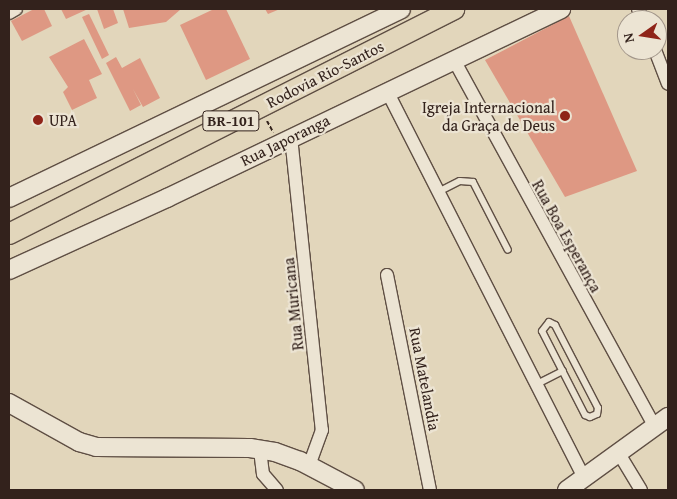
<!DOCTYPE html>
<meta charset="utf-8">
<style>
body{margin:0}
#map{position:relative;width:677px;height:499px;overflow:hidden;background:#e2d6bb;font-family:"Gentium Book Plus",serif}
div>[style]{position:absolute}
.building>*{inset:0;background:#de9883}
.path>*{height:2px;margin-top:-1px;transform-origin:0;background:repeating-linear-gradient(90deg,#33221c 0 4px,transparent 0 6.5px)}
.roads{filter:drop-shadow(1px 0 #5f4f44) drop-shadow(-1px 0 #5f4f44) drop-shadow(0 1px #5f4f44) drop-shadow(0 -1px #5f4f44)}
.service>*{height:6px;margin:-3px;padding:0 3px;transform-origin:3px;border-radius:3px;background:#ece4d3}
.minor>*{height:12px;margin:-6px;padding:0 6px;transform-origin:6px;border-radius:6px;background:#ece4d3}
.secondary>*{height:18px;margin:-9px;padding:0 9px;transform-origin:9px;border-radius:9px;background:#ece4d3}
.trunk>*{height:20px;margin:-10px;padding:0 10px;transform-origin:10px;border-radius:10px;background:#e2d6bb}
.dots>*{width:14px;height:14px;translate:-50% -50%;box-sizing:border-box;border:2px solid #ece4d3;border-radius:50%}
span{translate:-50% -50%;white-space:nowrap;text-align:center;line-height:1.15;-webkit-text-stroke:4.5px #ece4d3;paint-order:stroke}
.shield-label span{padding:1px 4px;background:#ece4d3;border:1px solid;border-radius:4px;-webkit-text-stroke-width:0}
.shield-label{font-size:15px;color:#33221c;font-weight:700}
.street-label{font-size:16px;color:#33221c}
.poi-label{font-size:16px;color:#33221c}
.right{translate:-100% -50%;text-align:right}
.left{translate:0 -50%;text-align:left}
.frame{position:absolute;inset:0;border:10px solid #33221c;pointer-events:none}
.north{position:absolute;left:617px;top:10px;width:50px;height:50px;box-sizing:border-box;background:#ece4d3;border:1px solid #a2968a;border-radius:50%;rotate:257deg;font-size:14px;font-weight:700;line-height:20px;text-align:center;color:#33221c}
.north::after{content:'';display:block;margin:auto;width:18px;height:22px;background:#8f2418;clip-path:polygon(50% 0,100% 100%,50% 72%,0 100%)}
</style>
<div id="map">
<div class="building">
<i style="clip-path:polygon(34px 9px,44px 9px,52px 26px,22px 41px,11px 21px)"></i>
<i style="clip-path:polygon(61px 9px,88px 9px,66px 19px)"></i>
<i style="clip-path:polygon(97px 9px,113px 9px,118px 23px,104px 29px)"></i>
<i style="clip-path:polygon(123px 9px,181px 9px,166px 22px,129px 28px)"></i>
<i style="clip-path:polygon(214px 9px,226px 9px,250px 59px,206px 80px,180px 25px)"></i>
<i style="clip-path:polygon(265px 9px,280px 9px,268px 14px)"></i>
<i style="clip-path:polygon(89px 14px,109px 55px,102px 59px,82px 17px)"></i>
<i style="clip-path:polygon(569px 16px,637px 171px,565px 197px,485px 60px)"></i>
<i style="clip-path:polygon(84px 39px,102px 74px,89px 80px,97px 98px,72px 110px,63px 92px,68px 87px,49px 57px)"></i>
<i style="clip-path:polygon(116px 57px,122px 68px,140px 58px,160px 98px,143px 107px,133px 89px,141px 105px,130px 111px,106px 63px)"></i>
</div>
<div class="path">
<i style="left:267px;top:121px;width:13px;rotate:61deg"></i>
</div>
<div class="roads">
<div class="service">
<i style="left:440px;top:191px;width:22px;rotate:-27deg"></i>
<i style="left:460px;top:181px;width:13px;rotate:4deg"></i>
<i style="left:473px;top:182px;width:76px;rotate:62.8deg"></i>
<i style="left:549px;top:322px;width:7px;rotate:27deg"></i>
<i style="left:555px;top:325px;width:93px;rotate:62.6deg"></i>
<i style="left:598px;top:408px;width:6px;rotate:99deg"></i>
<i style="left:597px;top:414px;width:8px;rotate:157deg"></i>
<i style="left:590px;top:417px;width:5px;rotate:-158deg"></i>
<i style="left:585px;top:415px;width:94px;rotate:-117.1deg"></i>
<i style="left:542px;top:331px;width:11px;rotate:-52deg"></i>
<i style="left:537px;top:384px;width:29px;rotate:-27deg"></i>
</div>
<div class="minor">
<i style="left:638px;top:9px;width:12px;rotate:66deg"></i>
<i style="left:9px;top:13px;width:8px;rotate:-30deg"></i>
<i style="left:655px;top:50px;width:36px;rotate:69deg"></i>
<i style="left:454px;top:60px;width:418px;rotate:61.3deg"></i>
<i style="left:387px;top:91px;width:434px;rotate:63deg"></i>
<i style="left:291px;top:137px;width:295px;rotate:84deg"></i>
<i style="left:322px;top:430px;width:37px;rotate:110deg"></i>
<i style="left:387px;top:275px;width:219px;rotate:78.7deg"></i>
<i style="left:260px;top:450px;width:24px;rotate:83deg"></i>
<i style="left:263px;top:474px;width:21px;rotate:49deg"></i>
<i style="left:618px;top:452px;width:44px;rotate:58.8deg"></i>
</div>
<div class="secondary">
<i style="left:9px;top:198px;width:435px;rotate:-25.7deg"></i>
<i style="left:9px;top:270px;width:174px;rotate:-24.5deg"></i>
<i style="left:167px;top:198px;width:437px;rotate:-25.6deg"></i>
<i style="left:9px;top:403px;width:80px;rotate:29.1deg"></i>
<i style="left:79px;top:442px;width:18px;rotate:16deg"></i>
<i style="left:96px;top:447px;width:154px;rotate:0.4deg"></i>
<i style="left:250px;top:448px;width:25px;rotate:9deg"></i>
<i style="left:275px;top:452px;width:27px;rotate:20deg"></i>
<i style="left:300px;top:461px;width:62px;rotate:27.8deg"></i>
<i style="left:567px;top:490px;width:125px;rotate:-35.9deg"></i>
</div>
<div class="trunk">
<i style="left:9px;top:234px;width:499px;rotate:-26.8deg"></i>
</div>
</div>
<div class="dots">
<i style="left:565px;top:116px;background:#8f2418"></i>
<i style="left:38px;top:120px;background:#8f2418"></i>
</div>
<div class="shield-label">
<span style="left:231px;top:121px">BR-101</span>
</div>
<div class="street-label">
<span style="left:325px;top:74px;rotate:-27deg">Rodovia Rio-Santos</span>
<span style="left:285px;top:140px;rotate:-26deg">Rua Japoranga</span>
<span style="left:567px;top:236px;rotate:61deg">Rua Boa Esperança</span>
<span style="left:293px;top:304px;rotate:-96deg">Rua Muricana</span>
<span style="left:425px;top:379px;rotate:79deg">Rua Matelandia</span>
</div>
<div class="poi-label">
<span class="right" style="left:555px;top:116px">Igreja Internacional<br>da Graça de Deus</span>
<span class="left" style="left:49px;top:120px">UPA</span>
</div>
<div class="frame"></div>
<div class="north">N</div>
</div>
